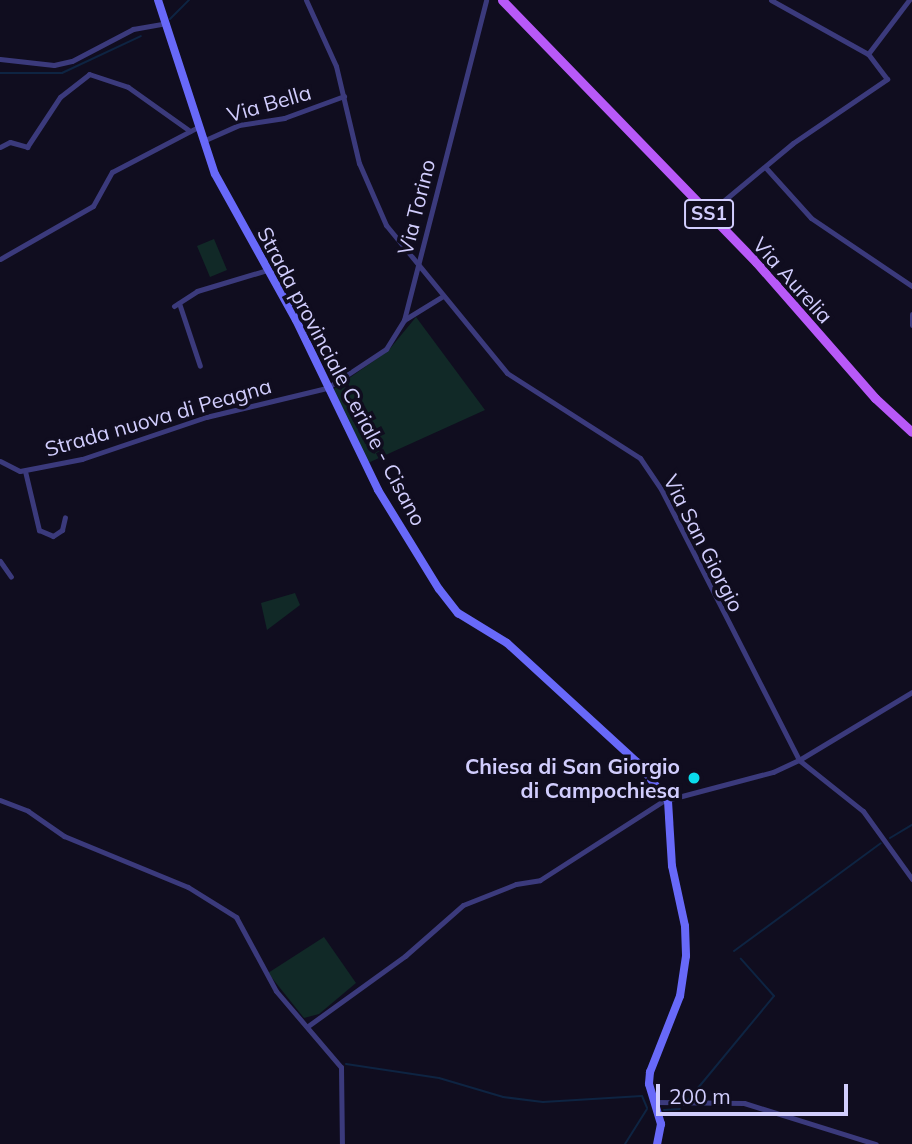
<!DOCTYPE html>
<style>
body{margin:0}
#map{position:relative;width:912px;height:1144px;overflow:hidden;background:#100d1f;font-family:Mulish,sans-serif}
div>[style]{position:absolute}
.green>*{inset:0;background:#112927}
.stream>*{height:2px;margin:-1px;padding:0 1px;transform-origin:1px;border-radius:1px;background:#0e2442}
.street>*{height:5px;margin:-2.5px;padding:0 2.5px;transform-origin:2.5px;border-radius:2.5px;background:#3b3a7c}
.secondary>*{height:8px;margin:-4px;padding:0 4px;transform-origin:4px;border-radius:4px;background:#6869f9}
.primary>*{height:9px;margin:-4.5px;padding:0 4.5px;transform-origin:4.5px;border-radius:4.5px;background:#b859f8}
.dots>*{width:19px;height:19px;translate:-50% -50%;box-sizing:border-box;border:4px solid #100d1f;border-radius:50%}
span{translate:-50% -50%;white-space:nowrap;text-align:center;line-height:1.15;-webkit-text-stroke:7px #100d1f;paint-order:stroke}
.shield-label span{padding:2px 5px;background:#100d1f;border:2px solid;border-radius:5px;-webkit-text-stroke-width:0}
.shield-label{font-size:19px;color:#d1cdfd;font-weight:700}
.street-label{font-size:21px;color:#d1cdfd}
.poi-label{font-size:21px;color:#d1cdfd;font-weight:700}
.right{translate:-100% -50%;text-align:right}
.scale{position:absolute;left:656px;top:1084px;width:192px;height:32px;box-sizing:border-box;border:4px solid #d1cdfd;border-top:0;padding-left:9px;font-size:21px;line-height:24px;white-space:nowrap;color:#d1cdfd;-webkit-text-stroke:5px #100d1f;paint-order:stroke}
</style>
<div id="map">
<div class="green">
<i style="clip-path:polygon(214px 239px,227px 270px,210px 277px,197px 246px)"></i>
<i style="clip-path:polygon(416px 317px,485px 410px,368px 463px,332px 390px,388px 351px)"></i>
<i style="clip-path:polygon(295px 593px,300px 605px,267px 630px,261px 603px)"></i>
<i style="clip-path:polygon(324px 937px,356px 983px,319px 1014px,304px 1018px,268px 973px)"></i>
</div>
<div class="stream">
<i style="left:170px;top:19px;width:27px;rotate:-45deg"></i>
<i style="left:0;top:73px;width:62px"></i>
<i style="left:62px;top:73px;width:87px;rotate:-25.1deg"></i>
<i style="left:890px;top:838px;width:26px;rotate:-31deg"></i>
<i style="left:734px;top:951px;width:182px;rotate:-36.3deg"></i>
<i style="left:346px;top:1064px;width:94px;rotate:8.6deg"></i>
<i style="left:439px;top:1078px;width:67px;rotate:16.5deg"></i>
<i style="left:503px;top:1097px;width:40px;rotate:7.1deg"></i>
<i style="left:543px;top:1102px;width:99px;rotate:-3.5deg"></i>
<i style="left:642px;top:1096px;width:13px;rotate:67deg"></i>
<i style="left:688px;top:1100px;width:135px;rotate:-50.4deg"></i>
<i style="left:774px;top:996px;width:50px;rotate:-131.7deg"></i>
<i style="left:664px;top:1110px;width:16px;rotate:-4deg"></i>
<i style="left:625px;top:1144px;width:41px;rotate:-57.8deg"></i>
</div>
<div class="street">
<i style="left:306px;top:0;width:72px;rotate:65.6deg"></i>
<i style="left:336px;top:66px;width:100px;rotate:76.7deg"></i>
<i style="left:359px;top:163px;width:68px;rotate:66.5deg"></i>
<i style="left:386px;top:225px;width:191px;rotate:50.7deg"></i>
<i style="left:507px;top:373px;width:158px;rotate:32.6deg"></i>
<i style="left:640px;top:458px;width:37px;rotate:56deg"></i>
<i style="left:661px;top:489px;width:304px;rotate:63deg"></i>
<i style="left:799px;top:760px;width:82px;rotate:38.6deg"></i>
<i style="left:863px;top:811px;width:84px;rotate:54.2deg"></i>
<i style="left:868px;top:54px;width:68px;rotate:-52.8deg"></i>
<i style="left:0;top:59px;width:54px;rotate:6.3deg"></i>
<i style="left:54px;top:65px;width:18px;rotate:-13deg"></i>
<i style="left:72px;top:61px;width:69px;rotate:-27.7deg"></i>
<i style="left:133px;top:29px;width:34px;rotate:-10deg"></i>
<i style="left:203px;top:141px;width:39px;rotate:-24deg"></i>
<i style="left:239px;top:125px;width:46px;rotate:-8.8deg"></i>
<i style="left:284px;top:118px;width:64px;rotate:-20.1deg"></i>
<i style="left:0;top:147px;width:11px;rotate:-27deg"></i>
<i style="left:10px;top:142px;width:18px;rotate:16deg"></i>
<i style="left:27px;top:147px;width:60px;rotate:-56.6deg"></i>
<i style="left:60px;top:97px;width:37px;rotate:-38deg"></i>
<i style="left:89px;top:74px;width:41px;rotate:18.4deg"></i>
<i style="left:128px;top:87px;width:76px;rotate:35.4deg"></i>
<i style="left:766px;top:168px;width:67px;rotate:48deg"></i>
<i style="left:811px;top:218px;width:122px;rotate:34deg"></i>
<i style="left:709px;top:213px;width:109px;rotate:-39.8deg"></i>
<i style="left:793px;top:143px;width:114px;rotate:-34.2deg"></i>
<i style="left:887px;top:79px;width:31px;rotate:-127deg"></i>
<i style="left:868px;top:54px;width:111px;rotate:-150.9deg"></i>
<i style="left:0;top:259px;width:107px;rotate:-29.7deg"></i>
<i style="left:93px;top:206px;width:39px;rotate:-61deg"></i>
<i style="left:112px;top:172px;width:99px;rotate:-27.6deg"></i>
<i style="left:179px;top:303px;width:66px;rotate:71.6deg"></i>
<i style="left:174px;top:306px;width:27px;rotate:-33deg"></i>
<i style="left:197px;top:291px;width:73px;rotate:-16.7deg"></i>
<i style="left:912px;top:314px;width:11px;rotate:90deg"></i>
<i style="left:404px;top:320px;width:46px;rotate:-31.6deg"></i>
<i style="left:0;top:461px;width:22px;rotate:27deg"></i>
<i style="left:20px;top:471px;width:63px;rotate:-11deg"></i>
<i style="left:82px;top:459px;width:131px;rotate:-18.7deg"></i>
<i style="left:206px;top:417px;width:124px;rotate:-13.5deg"></i>
<i style="left:327px;top:388px;width:71px;rotate:-33.5deg"></i>
<i style="left:386px;top:349px;width:34px;rotate:-58deg"></i>
<i style="left:404px;top:320px;width:330px;rotate:-75.6deg"></i>
<i style="left:25px;top:471px;width:61px;rotate:76.7deg"></i>
<i style="left:39px;top:530px;width:15px;rotate:23deg"></i>
<i style="left:53px;top:536px;width:11px;rotate:-34deg"></i>
<i style="left:62px;top:530px;width:13px;rotate:-77deg"></i>
<i style="left:0;top:561px;width:19px;rotate:55deg"></i>
<i style="left:0;top:800px;width:30px;rotate:21deg"></i>
<i style="left:28px;top:811px;width:44px;rotate:34.8deg"></i>
<i style="left:64px;top:836px;width:134px;rotate:22.4deg"></i>
<i style="left:188px;top:887px;width:57px;rotate:32deg"></i>
<i style="left:236px;top:917px;width:84px;rotate:61.6deg"></i>
<i style="left:276px;top:991px;width:100px;rotate:49.5deg"></i>
<i style="left:341px;top:1067px;width:77px;rotate:89.3deg"></i>
<i style="left:308px;top:1026px;width:120px;rotate:-35.8deg"></i>
<i style="left:405px;top:956px;width:77px;rotate:-41.3deg"></i>
<i style="left:463px;top:905px;width:57px;rotate:-21.6deg"></i>
<i style="left:516px;top:884px;width:24px;rotate:-9deg"></i>
<i style="left:540px;top:880px;width:146px;rotate:-32.7deg"></i>
<i style="left:663px;top:801px;width:114px;rotate:-14.8deg"></i>
<i style="left:773px;top:772px;width:29px;rotate:-25deg"></i>
<i style="left:799px;top:760px;width:132px;rotate:-31deg"></i>
<i style="left:656px;top:1102px;width:88px;rotate:0.7deg"></i>
<i style="left:744px;top:1103px;width:138px;rotate:17.3deg"></i>
</div>
<div class="secondary">
<i style="left:158px;top:0;width:183px;rotate:71.9deg"></i>
<i style="left:215px;top:174px;width:167px;rotate:61deg"></i>
<i style="left:296px;top:320px;width:189px;rotate:64.2deg"></i>
<i style="left:378px;top:490px;width:116px;rotate:58.4deg"></i>
<i style="left:439px;top:589px;width:31px;rotate:52deg"></i>
<i style="left:458px;top:613px;width:57px;rotate:31.5deg"></i>
<i style="left:507px;top:643px;width:176px;rotate:42.5deg"></i>
<i style="left:637px;top:762px;width:50px;rotate:51.5deg"></i>
<i style="left:668px;top:801px;width:65px;rotate:86.5deg"></i>
<i style="left:672px;top:866px;width:61px;rotate:77.8deg"></i>
<i style="left:685px;top:926px;width:30px;rotate:88deg"></i>
<i style="left:686px;top:956px;width:40px;rotate:98.5deg"></i>
<i style="left:680px;top:996px;width:82px;rotate:111.5deg"></i>
<i style="left:650px;top:1072px;width:12px;rotate:95deg"></i>
<i style="left:649px;top:1084px;width:42px;rotate:73.3deg"></i>
<i style="left:661px;top:1124px;width:20px;rotate:101deg"></i>
</div>
<div class="primary">
<i style="left:502px;top:0;width:365px;rotate:45.9deg"></i>
<i style="left:756px;top:262px;width:181px;rotate:48.8deg"></i>
<i style="left:875px;top:398px;width:50px;rotate:42.6deg"></i>
</div>
<div class="dots">
<i style="left:694px;top:778px;background:#0adcec"></i>
</div>
<div class="shield-label">
<span style="left:709px;top:214px">SS1</span>
</div>
<div class="street-label">
<span style="left:269px;top:103px;rotate:-16deg">Via Bella</span>
<span style="left:416px;top:207px;rotate:-76deg">Via Torino</span>
<span style="left:793px;top:280px;rotate:48deg">Via Aurelia</span>
<span style="left:342px;top:376px;rotate:62deg">Strada provinciale Ceriale - Cisano</span>
<span style="left:158px;top:417px;rotate:-16deg">Strada nuova di Peagna</span>
<span style="left:704px;top:543px;rotate:63deg">Via San Giorgio</span>
</div>
<div class="poi-label">
<span class="right" style="left:680px;top:778px">Chiesa di San Giorgio<br>di Campochiesa</span>
</div>
<div class="scale">200 m</div>
</div>
